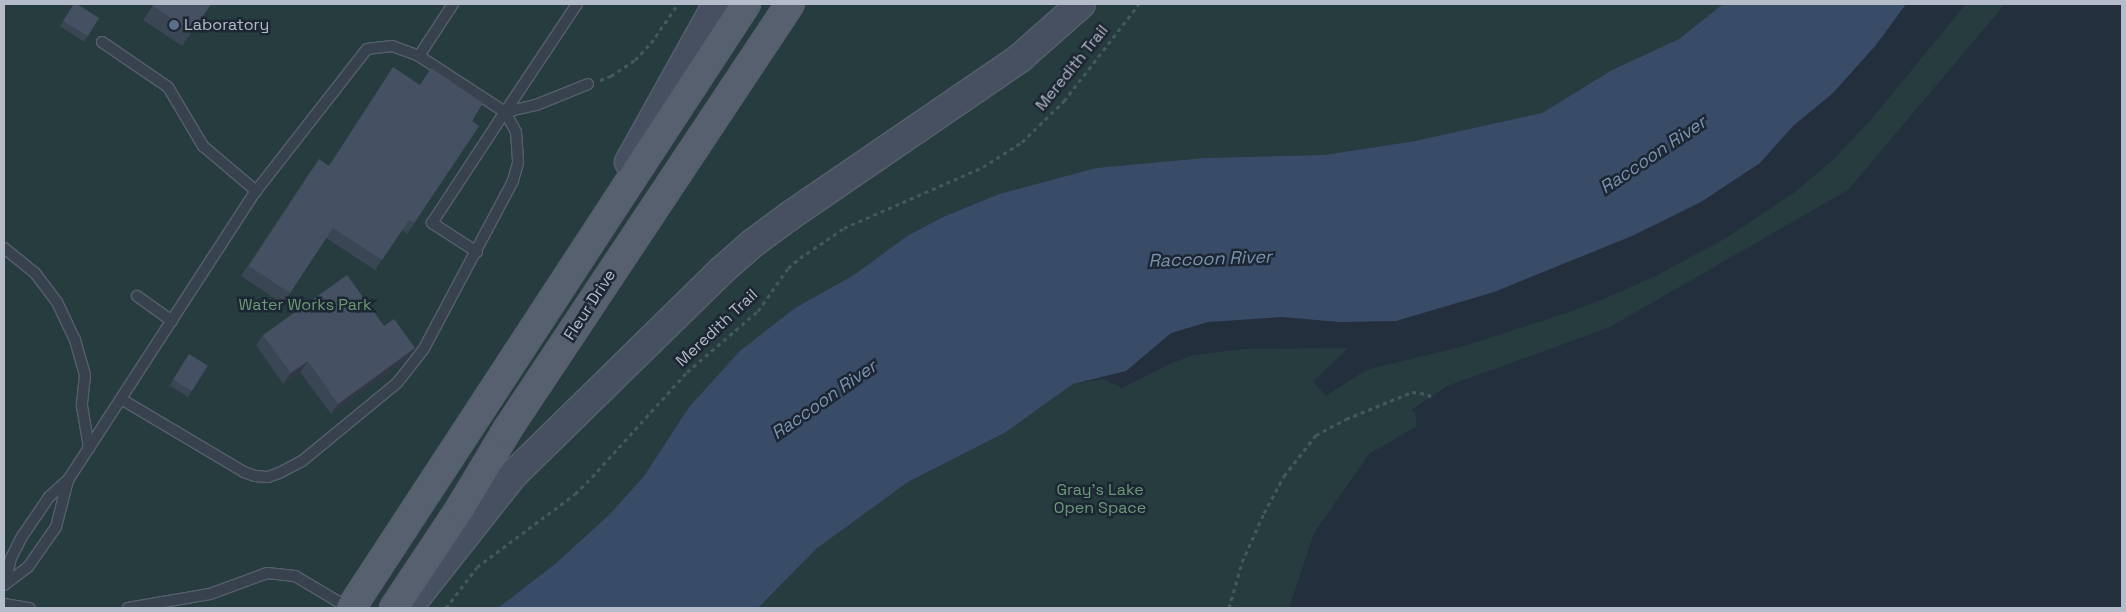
<!DOCTYPE html>
<html>
<head>
<meta charset="utf-8">
<style>
  body { margin:0 }
  #map { position:relative; width:2126px; height:612px; overflow:hidden; background:#242f3e; font-family:"Space Grotesk",sans-serif }
  div>[style] { position:absolute }
  [style*='--x'] { left:calc(var(--x)*1px); top:calc(var(--y)*1px); width:calc(var(--w)*1px); rotate:calc(var(--a)*1deg) }
  .green>* { inset:0; background:#263c3f }
  .water>* { inset:0; background:#394c67 }
  .path>* { height:3px; margin-top:-1.5px; transform-origin:0; background:repeating-linear-gradient(90deg,#44595c 0 4px,transparent 0 8px) }
  .roads { filter:drop-shadow(1px 0 #565f6c) drop-shadow(-1px 0 #565f6c) drop-shadow(0 1px #565f6c) drop-shadow(0 -1px #565f6c) }
  .service>* { height:10px; margin:-5px; padding:0 5px; transform-origin:5px; border-radius:5px; background:#38414e }
  .secondary>* { height:28px; margin:-14px; padding:0 14px; transform-origin:14px; border-radius:14px; background:#465061 }
  .primary>* { height:28px; margin:-14px; padding:0 14px; transform-origin:14px; border-radius:14px; background:#56606e }
  .wall>* { inset:0; background:#3b4654; transform-origin:0 0 }
  .shaded-wall>* { inset:0; background:#303945 }
  .building>* { inset:0; background:#455162; transform-origin:0 0 }
  .dots>* { width:14px; height:14px; translate:-50% -50%; box-sizing:border-box; border:2px solid #1d2633; border-radius:50% }
  span { translate:-50% -50%; white-space:nowrap; text-align:center; line-height:1.15; -webkit-text-stroke:5px #1d2633; paint-order:stroke }
  .poi-label { font-size:16px; color:#b4bcc9 }
  .left { translate:0 -50%; text-align:left }
  .street-label { font-size:16px; color:#b4bcc9 }
  .park-label { font-size:16px; color:#6b9a76 }
  .water-label { font-size:18px; color:#7c92b1; font-style:italic }
  .frame { position:absolute; inset:0; border:5px solid #b4bcc9; pointer-events:none }
</style>
</head>
<body>
<div id="map">
  <div class="green">
    <div style="clip-path:polygon(4px 4px,1723px 4px,1679px 39px,1612px 70px,1542px 113px,1415px 141px,1324px 155px,1204px 158px,1096px 168px,999px 194px,943px 217px,907px 236px,854px 275px,795px 308px,689px 407px,644px 476px,610px 514px,555px 564px,498px 608px,4px 608px)"></div>
    <div style="clip-path:polygon(1966px 4px,2005px 4px,1848px 190px,1608px 328px,1447px 386px,1411px 410px,1415px 413px,1417px 426px,1369px 454px,1314px 533px,1289px 608px,758px 608px,816px 549px,908px 482px,1006px 432px,1073px 384px,1103px 379px,1122px 388px,1169px 364px,1194px 355px,1242px 349px,1348px 348px,1313px 382px,1326px 396px,1366px 370px,1468px 345px,1584px 307px,1654px 277px,1726px 238px,1795px 192px,1833px 160px,1874px 116px)"></div>
  </div>
  <div class="water">
    <div style="clip-path:polygon(1723px 4px,1906px 4px,1876px 45px,1833px 93px,1793px 126px,1760px 163px,1701px 202px,1632px 236px,1494px 292px,1396px 321px,1339px 322px,1282px 317px,1208px 322px,1171px 333px,1126px 371px,1073px 384px,1006px 432px,908px 482px,816px 549px,758px 608px,498px 608px,555px 564px,610px 514px,644px 476px,689px 407px,740px 351px,795px 308px,854px 275px,907px 236px,943px 217px,999px 194px,1096px 168px,1204px 158px,1324px 155px,1415px 141px,1542px 113px,1612px 70px,1679px 39px)"></div>
  </div>
  <div class="path">
    <div style="--x:600;--y:80;--w:12;--a:-20"></div>
    <div style="--x:611;--y:76;--w:29;--a:-34"></div>
    <div style="--x:635;--y:60;--w:23;--a:-47"></div>
    <div style="--x:651;--y:43;--w:47;--a:-55.3"></div>
    <div style="--x:446;--y:608;--w:51;--a:-52.9"></div>
    <div style="--x:477;--y:567;--w:122;--a:-36.7"></div>
    <div style="--x:575;--y:494;--w:24;--a:-45"></div>
    <div style="--x:592;--y:477;--w:142;--a:-47.9"></div>
    <div style="--x:687;--y:372;--w:94;--a:-40.7"></div>
    <div style="--x:758;--y:311;--w:52;--a:-55.1"></div>
    <div style="--x:788;--y:268;--w:16;--a:-40"></div>
    <div style="--x:800;--y:258;--w:53;--a:-34.3"></div>
    <div style="--x:844;--y:228;--w:152;--a:-23.7"></div>
    <div style="--x:983;--y:167;--w:46;--a:-32.7"></div>
    <div style="--x:1022;--y:142;--w:59;--a:-44.3"></div>
    <div style="--x:1064;--y:101;--w:123;--a:-52.3"></div>
    <div style="--x:1229;--y:608;--w:48;--a:-74.2"></div>
    <div style="--x:1242;--y:562;--w:54;--a:-65.8"></div>
    <div style="--x:1264;--y:513;--w:42;--a:-61.6"></div>
    <div style="--x:1284;--y:476;--w:52;--a:-52"></div>
    <div style="--x:1316;--y:435;--w:34;--a:-28"></div>
    <div style="--x:1346;--y:419;--w:71;--a:-22.2"></div>
    <div style="--x:1412;--y:392;--w:16;--a:7"></div>
    <div style="--x:1428;--y:394;--w:4;--a:45"></div>
  </div>
  <div class="roads">
    <div class="service">
      <div style="--x:577;--y:4;--w:130;--a:123.7"></div>
      <div style="--x:505;--y:112;--w:32;--a:-13"></div>
      <div style="--x:536;--y:105;--w:56;--a:-22"></div>
      <div style="--x:102;--y:42;--w:80;--a:34.3"></div>
      <div style="--x:168;--y:87;--w:69;--a:59.3"></div>
      <div style="--x:203;--y:146;--w:70;--a:40.3"></div>
      <div style="--x:419;--y:56;--w:62;--a:-56.8"></div>
      <div style="--x:4;--y:248;--w:40;--a:39"></div>
      <div style="--x:35;--y:273;--w:36;--a:53"></div>
      <div style="--x:57;--y:302;--w:42;--a:64.7"></div>
      <div style="--x:75;--y:340;--w:36;--a:74"></div>
      <div style="--x:85;--y:375;--w:31;--a:96"></div>
      <div style="--x:82;--y:406;--w:43;--a:80.5"></div>
      <div style="--x:477;--y:252;--w:54;--a:-147.2"></div>
      <div style="--x:432;--y:223;--w:133;--a:-56.7"></div>
      <div style="--x:137;--y:296;--w:43;--a:35.5"></div>
      <div style="--x:5;--y:584;--w:27;--a:-77"></div>
      <div style="--x:11;--y:558;--w:22;--a:-63"></div>
      <div style="--x:21;--y:538;--w:50;--a:-55.7"></div>
      <div style="--x:49;--y:497;--w:25;--a:-42"></div>
      <div style="--x:68;--y:480;--w:345;--a:-57"></div>
      <div style="--x:256;--y:191;--w:180;--a:-52"></div>
      <div style="--x:367;--y:49;--w:25;--a:-7"></div>
      <div style="--x:392;--y:46;--w:29;--a:20"></div>
      <div style="--x:419;--y:56;--w:103;--a:33.1"></div>
      <div style="--x:505;--y:112;--w:23;--a:61"></div>
      <div style="--x:516;--y:132;--w:31;--a:86"></div>
      <div style="--x:518;--y:163;--w:19;--a:106"></div>
      <div style="--x:513;--y:181;--w:191;--a:118"></div>
      <div style="--x:423;--y:350;--w:42;--a:128.2"></div>
      <div style="--x:397;--y:383;--w:123;--a:140.6"></div>
      <div style="--x:302;--y:461;--w:26;--a:152"></div>
      <div style="--x:279;--y:473;--w:12;--a:160"></div>
      <div style="--x:268;--y:477;--w:13;--a:-176"></div>
      <div style="--x:255;--y:476;--w:12;--a:-160"></div>
      <div style="--x:244;--y:472;--w:143;--a:-149.3"></div>
      <div style="--x:4;--y:585;--w:30;--a:-37"></div>
      <div style="--x:28;--y:567;--w:49;--a:-55"></div>
      <div style="--x:56;--y:527;--w:49;--a:-75.7"></div>
      <div style="--x:4;--y:604;--w:26;--a:9"></div>
      <div style="--x:128;--y:608;--w:83;--a:-9.7"></div>
      <div style="--x:210;--y:594;--w:61;--a:-20.2"></div>
      <div style="--x:267;--y:573;--w:28;--a:6"></div>
      <div style="--x:295;--y:576;--w:63;--a:30.7"></div>
    </div>
    <div class="secondary">
      <div style="--x:629;--y:162;--w:181;--a:-60.9"></div>
      <div style="--x:408;--y:608;--w:169;--a:-51.7"></div>
      <div style="--x:513;--y:475;--w:291;--a:-44.4"></div>
      <div style="--x:721;--y:271;--w:43;--a:-41.2"></div>
      <div style="--x:753;--y:243;--w:47;--a:-36.4"></div>
      <div style="--x:791;--y:215;--w:278;--a:-34.4"></div>
      <div style="--x:1020;--y:58;--w:81;--a:-41.5"></div>
    </div>
    <div class="primary">
      <div style="--x:351;--y:608;--w:722;--a:-56.82"></div>
      <div style="--x:394;--y:608;--w:121;--a:-56.4"></div>
      <div style="--x:461;--y:507;--w:90;--a:-59.1"></div>
      <div style="--x:507;--y:430;--w:511;--a:-56.4"></div>
    </div>
  </div>
  <div class="wall">
    <div style="clip-path:polygon(74px 4px,88px 36px,84px 42px,60px 26px)"></div>
    <div style="clip-path:polygon(154px 4px,211px 4px,182px 46px,143px 20px)"></div>
    <div style="clip-path:polygon(472px 121px,479px 126px,407px 234px,402px 230px,375px 270px,326px 238px,283px 304px,241px 276px,312px 169px,328px 165px)"></div>
    <div style="clip-path:polygon(263px 335px,407px 359px,331px 414px,300px 372px,283px 384px,256px 345px)"></div>
    <div style="left:189px;top:354px;width:22px;height:37px;rotate:32deg"></div>
  </div>
  <div class="shaded-wall">
    <div style="clip-path:polygon(415px 348px,407px 359px,331px 414px,338px 404px)"></div>
    <div style="clip-path:polygon(308px 361px,300px 372px,283px 384px,291px 373px)"></div>
  </div>
  <div class="building">
    <div style="clip-path:polygon(74px 4px,77px 4px,99px 18px,88px 36px,63px 21px)"></div>
    <div style="clip-path:polygon(154px 4px,211px 4px,192px 32px,153px 6px)"></div>
    <div style="clip-path:polygon(393px 67px,420px 85px,431px 68px,483px 103px,472px 121px,479px 126px,414px 223px,409px 220px,382px 260px,333px 228px,290px 293px,249px 266px,319px 159px,329px 166px)"></div>
    <div style="clip-path:polygon(347px 275px,384px 326px,394px 319px,415px 348px,338px 404px,308px 361px,291px 373px,263px 335px)"></div>
    <div style="left:189px;top:354px;width:22px;height:30px;rotate:32deg"></div>
  </div>
  <div class="dots">
    <div style="left:174px;top:25px;background:#5c6f8a"></div>
  </div>
  <div class="poi-label">
    <span class="left" style="left:184px;top:25px">Laboratory</span>
  </div>
  <div class="street-label">
    <span style="left:1072px;top:68px;rotate:-51deg">Meredith Trail</span>
    <span style="left:590px;top:305px;rotate:-57deg">Fleur Drive</span>
    <span style="left:717px;top:328px;rotate:-43deg">Meredith Trail</span>
  </div>
  <div class="park-label">
    <span style="left:305px;top:305px">Water Works Park</span>
    <span style="left:1100px;top:499px">Gray's Lake<br>Open Space</span>
  </div>
  <div class="water-label">
    <span style="left:1653px;top:155px;rotate:-34deg">Raccoon River</span>
    <span style="left:1210px;top:259px;rotate:-2deg">Raccoon River</span>
    <span style="left:824px;top:400px;rotate:-35deg">Raccoon River</span>
  </div>
  <div class="frame"></div>
</div>
</body>
</html>
